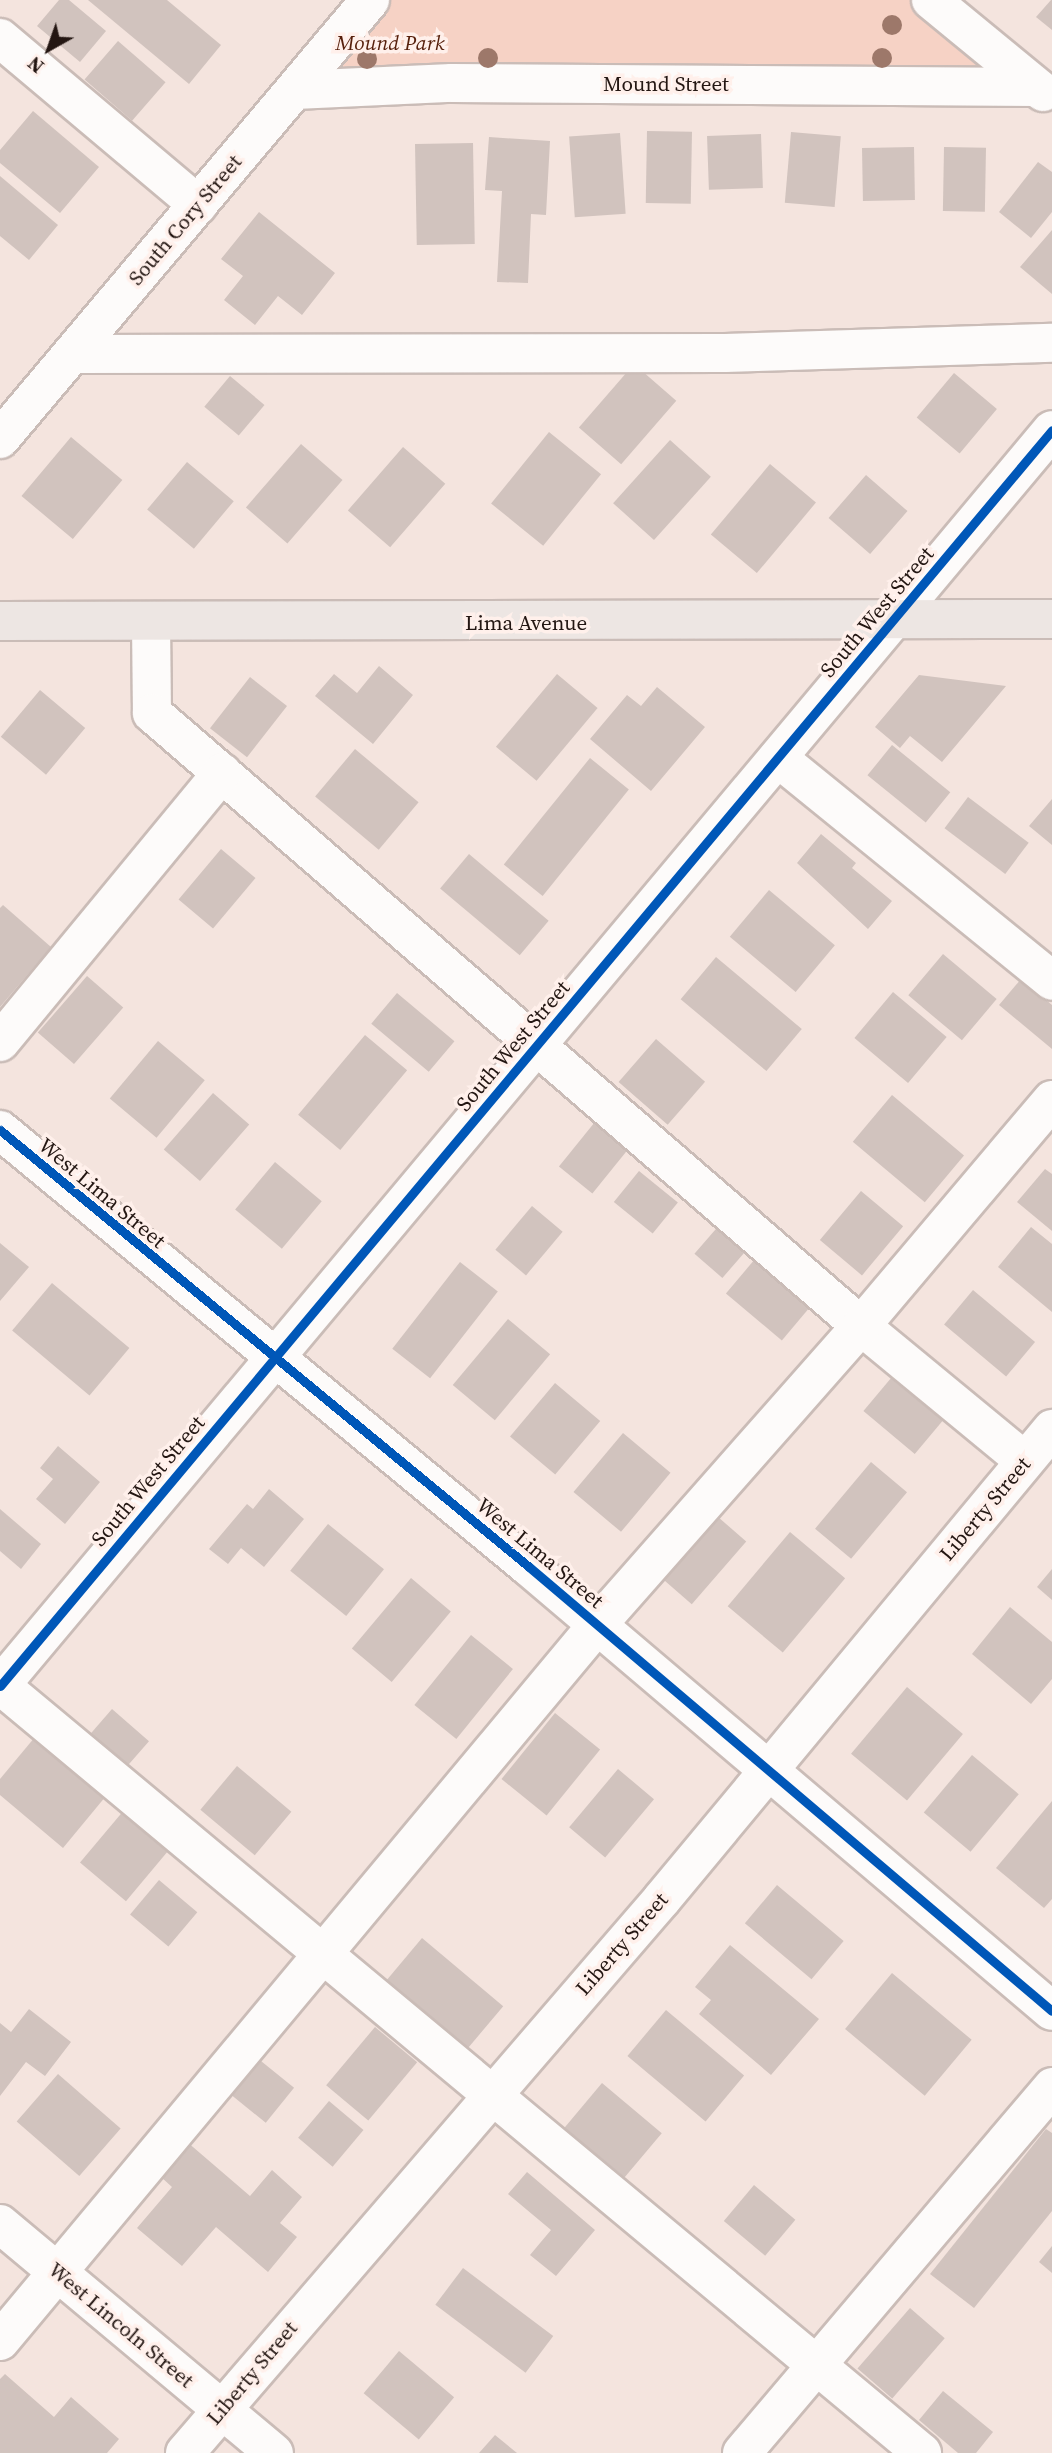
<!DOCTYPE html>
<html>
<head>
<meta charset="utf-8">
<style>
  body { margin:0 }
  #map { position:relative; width:1052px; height:2453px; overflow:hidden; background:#f4e4de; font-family:"Source Serif 4",serif }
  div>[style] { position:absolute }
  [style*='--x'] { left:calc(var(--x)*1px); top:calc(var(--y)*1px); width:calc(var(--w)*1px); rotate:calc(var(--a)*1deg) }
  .green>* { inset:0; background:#f6d2c5 }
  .building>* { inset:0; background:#d1c3be; transform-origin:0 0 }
  .roads { filter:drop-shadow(2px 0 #cabcb7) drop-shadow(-2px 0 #cabcb7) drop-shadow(0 2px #cabcb7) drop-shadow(0 -2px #cabcb7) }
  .minor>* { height:38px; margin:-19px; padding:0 19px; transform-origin:19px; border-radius:19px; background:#fdfbfa }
  .major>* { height:38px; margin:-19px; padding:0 19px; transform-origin:19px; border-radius:19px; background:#ede6e3 }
  .cycleway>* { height:9px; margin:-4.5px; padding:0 4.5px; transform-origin:4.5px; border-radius:4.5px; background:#0057b8 }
  .trees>* { width:20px; height:20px; margin:-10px; border-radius:50%; background:#9d786a }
  span { translate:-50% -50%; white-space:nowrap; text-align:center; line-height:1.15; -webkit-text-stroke:7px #fff0eb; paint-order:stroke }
  .park-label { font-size:21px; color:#561f0b; font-style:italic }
  .street-label { font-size:21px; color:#231612 }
  .north { position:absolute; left:14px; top:14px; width:70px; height:70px; -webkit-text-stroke:5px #fff0eb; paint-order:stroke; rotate:220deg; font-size:19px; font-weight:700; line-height:28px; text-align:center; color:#231612 }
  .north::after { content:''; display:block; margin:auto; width:24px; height:32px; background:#231612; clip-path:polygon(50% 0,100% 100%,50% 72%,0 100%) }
</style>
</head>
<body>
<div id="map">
  <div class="green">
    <div style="clip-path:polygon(370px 0,931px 0,1036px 87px,295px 90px)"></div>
  </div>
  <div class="building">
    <div style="clip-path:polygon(59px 0,69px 0,106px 31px,80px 62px,37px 26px)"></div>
    <div style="clip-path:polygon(88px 0,167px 0,221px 45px,189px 84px)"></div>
    <div style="clip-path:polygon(1051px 0,1052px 0,1052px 30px,1036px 17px)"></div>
    <div style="left:118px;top:41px;width:63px;height:51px;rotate:41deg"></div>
    <div style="clip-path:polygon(33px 111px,99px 167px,60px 213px,0 163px,0 150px)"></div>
    <div style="left:647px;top:131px;width:45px;height:72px;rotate:1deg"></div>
    <div style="left:791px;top:132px;width:50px;height:71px;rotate:5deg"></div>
    <div style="left:620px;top:133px;width:81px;height:51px;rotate:86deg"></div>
    <div style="left:761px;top:134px;width:54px;height:54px;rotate:88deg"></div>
    <div style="clip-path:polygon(489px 137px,550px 141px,546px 215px,531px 214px,528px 283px,497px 282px,502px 191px,485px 190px)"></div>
    <div style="left:473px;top:143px;width:101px;height:58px;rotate:89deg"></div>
    <div style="left:914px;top:147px;width:53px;height:52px;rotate:89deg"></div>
    <div style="left:944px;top:147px;width:42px;height:64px;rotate:1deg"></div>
    <div style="clip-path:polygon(1038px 162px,1052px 172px,1052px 212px,1031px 238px,999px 212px)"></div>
    <div style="clip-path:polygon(0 176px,58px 225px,29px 260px,0 236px)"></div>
    <div style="clip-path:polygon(259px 212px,335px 273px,302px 315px,278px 296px,255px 325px,224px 300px,243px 276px,221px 259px)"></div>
    <div style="clip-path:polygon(1052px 230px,1052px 294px,1020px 267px)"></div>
    <div style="left:634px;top:364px;width:56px;height:84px;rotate:41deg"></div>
    <div style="left:954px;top:373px;width:56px;height:58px;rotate:40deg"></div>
    <div style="left:230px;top:376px;width:45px;height:40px;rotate:40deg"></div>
    <div style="left:549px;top:432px;width:67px;height:92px;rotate:39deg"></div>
    <div style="left:71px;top:437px;width:67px;height:77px;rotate:40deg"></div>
    <div style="left:670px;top:440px;width:55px;height:85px;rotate:42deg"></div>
    <div style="left:301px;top:444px;width:55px;height:84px;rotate:41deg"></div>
    <div style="left:403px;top:447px;width:56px;height:84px;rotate:41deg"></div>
    <div style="left:187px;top:462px;width:61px;height:62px;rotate:40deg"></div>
    <div style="left:770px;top:464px;width:60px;height:92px;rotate:40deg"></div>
    <div style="left:866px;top:475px;width:55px;height:57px;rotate:41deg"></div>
    <div style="clip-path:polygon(379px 666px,413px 695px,373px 744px,315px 696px,334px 674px,357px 693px)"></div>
    <div style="left:557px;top:674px;width:53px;height:95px;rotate:40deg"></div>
    <div style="clip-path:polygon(919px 675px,1006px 686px,942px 762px,910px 736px,900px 748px,875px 727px)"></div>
    <div style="left:250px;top:677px;width:47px;height:65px;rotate:38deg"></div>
    <div style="clip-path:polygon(657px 687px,705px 727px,651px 791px,590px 739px,627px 695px,641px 706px)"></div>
    <div style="left:40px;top:690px;width:59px;height:61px;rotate:40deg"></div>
    <div style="left:892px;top:745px;width:75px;height:39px;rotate:39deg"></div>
    <div style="left:355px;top:749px;width:83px;height:62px;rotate:40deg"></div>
    <div style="left:590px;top:758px;width:50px;height:137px;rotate:39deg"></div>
    <div style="left:968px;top:797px;width:76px;height:39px;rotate:37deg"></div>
    <div style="clip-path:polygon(1052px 799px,1052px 845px,1029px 826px)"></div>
    <div style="clip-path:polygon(821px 834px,856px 863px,852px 868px,892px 901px,868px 929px,797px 863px)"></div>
    <div style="left:221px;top:849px;width:45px;height:66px;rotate:40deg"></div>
    <div style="left:469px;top:854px;width:104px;height:45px;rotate:40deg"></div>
    <div style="left:769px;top:890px;width:86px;height:61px;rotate:40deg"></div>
    <div style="clip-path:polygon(3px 905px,51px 947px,0 1007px,0 908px)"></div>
    <div style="left:943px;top:954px;width:70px;height:54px;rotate:40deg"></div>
    <div style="left:716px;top:957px;width:112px;height:55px;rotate:40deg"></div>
    <div style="left:87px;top:976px;width:48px;height:75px;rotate:41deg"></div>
    <div style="clip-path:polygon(1021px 979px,1052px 1005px,1052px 1049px,999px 1005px)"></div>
    <div style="left:893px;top:992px;width:70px;height:60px;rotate:40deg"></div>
    <div style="left:397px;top:993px;width:75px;height:40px;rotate:40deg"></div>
    <div style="left:365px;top:1035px;width:55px;height:104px;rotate:40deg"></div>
    <div style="left:656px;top:1039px;width:65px;height:57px;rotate:41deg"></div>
    <div style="left:158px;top:1041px;width:61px;height:75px;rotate:40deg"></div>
    <div style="left:213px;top:1093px;width:48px;height:75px;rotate:41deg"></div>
    <div style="left:892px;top:1095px;width:94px;height:61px;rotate:40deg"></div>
    <div style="left:603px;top:1112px;width:43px;height:70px;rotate:39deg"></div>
    <div style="left:275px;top:1162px;width:61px;height:62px;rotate:40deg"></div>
    <div style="clip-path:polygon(1045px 1169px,1052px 1174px,1052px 1231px,1017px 1202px)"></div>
    <div style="left:639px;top:1171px;width:50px;height:40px;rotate:39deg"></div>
    <div style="left:861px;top:1191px;width:55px;height:64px;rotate:40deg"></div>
    <div style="left:532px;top:1206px;width:40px;height:57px;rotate:40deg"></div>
    <div style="left:722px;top:1222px;width:37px;height:42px;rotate:41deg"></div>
    <div style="clip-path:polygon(1031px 1227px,1052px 1244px,1052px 1312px,998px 1267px)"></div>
    <div style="clip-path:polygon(0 1243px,29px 1267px,0 1301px)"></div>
    <div style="left:760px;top:1253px;width:73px;height:53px;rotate:40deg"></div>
    <div style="left:460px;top:1262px;width:48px;height:110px;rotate:38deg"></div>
    <div style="left:52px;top:1283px;width:101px;height:62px;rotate:40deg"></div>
    <div style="left:973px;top:1290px;width:81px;height:45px;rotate:40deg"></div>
    <div style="left:508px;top:1319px;width:55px;height:86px;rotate:40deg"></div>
    <div style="left:902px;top:1365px;width:67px;height:60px;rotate:40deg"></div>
    <div style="left:555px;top:1383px;width:59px;height:70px;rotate:40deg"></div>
    <div style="left:623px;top:1433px;width:62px;height:77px;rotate:40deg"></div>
    <div style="clip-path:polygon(58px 1446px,100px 1482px,65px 1524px,36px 1499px,53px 1479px,40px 1468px)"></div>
    <div style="left:871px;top:1462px;width:47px;height:87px;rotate:40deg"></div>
    <div style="clip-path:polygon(269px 1489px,304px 1519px,264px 1567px,241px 1548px,228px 1564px,209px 1549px,247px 1504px,253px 1509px)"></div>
    <div style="clip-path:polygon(0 1509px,41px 1544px,21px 1569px,0 1551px)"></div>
    <div style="left:710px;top:1510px;width:48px;height:83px;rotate:41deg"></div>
    <div style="left:328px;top:1524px;width:72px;height:60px;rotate:39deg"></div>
    <div style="left:790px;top:1532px;width:72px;height:97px;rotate:40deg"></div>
    <div style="clip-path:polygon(1052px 1569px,1052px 1600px,1037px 1587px)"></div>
    <div style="left:411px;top:1578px;width:52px;height:92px;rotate:40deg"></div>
    <div style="clip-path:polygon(1010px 1607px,1052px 1642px,1052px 1679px,1031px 1704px,972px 1654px)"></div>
    <div style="left:471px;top:1635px;width:54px;height:90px;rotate:39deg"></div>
    <div style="left:907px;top:1687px;width:73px;height:87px;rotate:40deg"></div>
    <div style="left:112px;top:1709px;width:49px;height:36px;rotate:41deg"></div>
    <div style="left:555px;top:1713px;width:58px;height:85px;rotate:39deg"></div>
    <div style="clip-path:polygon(35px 1737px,106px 1796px,63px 1848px,0 1795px,0 1779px)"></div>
    <div style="left:972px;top:1755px;width:61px;height:75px;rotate:40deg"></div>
    <div style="left:237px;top:1766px;width:71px;height:57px;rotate:40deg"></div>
    <div style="left:618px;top:1769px;width:47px;height:76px;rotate:40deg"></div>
    <div style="clip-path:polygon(1052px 1801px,1052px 1899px,1044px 1908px,996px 1868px)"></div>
    <div style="left:125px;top:1809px;width:60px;height:70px;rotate:40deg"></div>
    <div style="left:159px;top:1880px;width:50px;height:45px;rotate:40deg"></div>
    <div style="left:777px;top:1885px;width:87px;height:50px;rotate:40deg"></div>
    <div style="left:422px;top:1938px;width:106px;height:58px;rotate:40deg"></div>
    <div style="clip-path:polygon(730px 1945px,819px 2019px,771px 2075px,699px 2014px,711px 2000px,695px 1987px)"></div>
    <div style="left:892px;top:1973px;width:104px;height:73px;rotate:40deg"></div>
    <div style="clip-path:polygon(29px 2009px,71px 2042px,45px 2076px,26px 2062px,0 2096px,0 2023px,11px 2032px)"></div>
    <div style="left:666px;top:2010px;width:102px;height:60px;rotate:40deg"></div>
    <div style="left:375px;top:2027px;width:55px;height:76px;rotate:40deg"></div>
    <div style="left:256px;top:2057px;width:49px;height:45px;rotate:39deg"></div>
    <div style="left:58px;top:2074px;width:83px;height:63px;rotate:41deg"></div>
    <div style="left:602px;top:2083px;width:78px;height:60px;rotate:40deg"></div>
    <div style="left:329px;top:2101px;width:45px;height:48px;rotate:40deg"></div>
    <div style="clip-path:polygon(1046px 2129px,1052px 2133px,1052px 2211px,974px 2308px,930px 2274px)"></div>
    <div style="clip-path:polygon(179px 2135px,250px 2196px,272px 2170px,302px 2197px,280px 2223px,297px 2237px,268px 2272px,216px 2227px,182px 2266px,137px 2228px,172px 2187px,151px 2168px)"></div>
    <div style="clip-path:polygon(527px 2172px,595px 2230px,556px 2276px,530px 2255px,551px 2230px,508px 2194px)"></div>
    <div style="left:754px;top:2185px;width:54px;height:47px;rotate:40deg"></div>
    <div style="clip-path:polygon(1052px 2246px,1052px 2273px,1039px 2262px)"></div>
    <div style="left:463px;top:2268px;width:113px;height:46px;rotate:37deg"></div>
    <div style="left:910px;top:2308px;width:46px;height:80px;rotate:41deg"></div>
    <div style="left:399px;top:2351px;width:72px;height:55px;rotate:40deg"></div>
    <div style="clip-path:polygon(5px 2374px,54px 2417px,71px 2397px,119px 2439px,107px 2453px,0 2453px,0 2379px)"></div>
    <div style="clip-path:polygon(943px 2391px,993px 2432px,976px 2453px,958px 2453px,919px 2420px)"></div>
    <div style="clip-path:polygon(495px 2435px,517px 2453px,479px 2453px)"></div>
  </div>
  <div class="roads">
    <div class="minor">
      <div style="--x:931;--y:0;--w:145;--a:39.4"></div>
      <div style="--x:0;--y:38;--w:259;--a:40.1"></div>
      <div style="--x:295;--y:90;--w:157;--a:-2.6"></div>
      <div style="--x:452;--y:83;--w:584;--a:0.39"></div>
      <div style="--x:72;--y:354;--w:653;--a:-0.09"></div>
      <div style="--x:725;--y:353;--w:327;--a:-1.8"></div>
      <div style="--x:0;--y:439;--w:574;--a:-49.87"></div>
      <div style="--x:151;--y:621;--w:92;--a:89.4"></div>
      <div style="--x:152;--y:713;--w:937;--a:40.85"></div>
      <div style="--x:861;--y:1326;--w:212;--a:39.5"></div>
      <div style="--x:778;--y:758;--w:353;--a:39.1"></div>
      <div style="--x:0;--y:1042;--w:349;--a:-50.5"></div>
      <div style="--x:0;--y:1130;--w:685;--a:39.55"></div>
      <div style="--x:528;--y:1566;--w:687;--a:40.34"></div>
      <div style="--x:0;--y:1685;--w:1200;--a:39.79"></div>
      <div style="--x:0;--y:1686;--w:1638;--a:-50.05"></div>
      <div style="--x:0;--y:2224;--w:357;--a:39.9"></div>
      <div style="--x:0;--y:2341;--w:934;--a:-50.17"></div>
      <div style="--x:598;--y:1624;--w:397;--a:-48.6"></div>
      <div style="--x:861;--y:1326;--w:296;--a:-49.8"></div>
      <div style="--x:185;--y:2453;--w:731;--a:-49.27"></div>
      <div style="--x:662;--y:1899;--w:611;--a:-50.31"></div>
      <div style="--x:742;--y:2453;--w:480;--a:-49.7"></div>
    </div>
    <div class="major">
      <div style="--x:0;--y:621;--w:1052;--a:-0.11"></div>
    </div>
  </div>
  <div class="cycleway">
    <div style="--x:0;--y:1130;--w:685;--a:39.55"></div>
    <div style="--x:528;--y:1566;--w:687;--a:40.34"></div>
    <div style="--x:0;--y:1686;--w:1638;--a:-50.05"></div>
  </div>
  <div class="trees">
    <div style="left:892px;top:25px"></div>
    <div style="left:488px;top:58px"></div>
    <div style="left:882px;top:58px"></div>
    <div style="left:367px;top:59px"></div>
  </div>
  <div class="park-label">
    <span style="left:390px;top:43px">Mound Park</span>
  </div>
  <div class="street-label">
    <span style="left:666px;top:84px">Mound Street</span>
    <span style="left:185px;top:220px;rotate:-50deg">South Cory Street</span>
    <span style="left:877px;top:612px;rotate:-50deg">South West Street</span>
    <span style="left:526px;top:623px">Lima Avenue</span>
    <span style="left:513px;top:1046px;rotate:-50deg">South West Street</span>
    <span style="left:102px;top:1193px;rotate:40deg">West Lima Street</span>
    <span style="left:148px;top:1481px;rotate:-50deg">South West Street</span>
    <span style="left:985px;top:1509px;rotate:-50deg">Liberty Street</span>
    <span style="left:540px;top:1553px;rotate:40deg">West Lima Street</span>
    <span style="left:622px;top:1944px;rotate:-49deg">Liberty Street</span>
    <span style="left:121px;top:2325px;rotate:40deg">West Lincoln Street</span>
    <span style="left:252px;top:2373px;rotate:-50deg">Liberty Street</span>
  </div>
  <div class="north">N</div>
</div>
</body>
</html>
